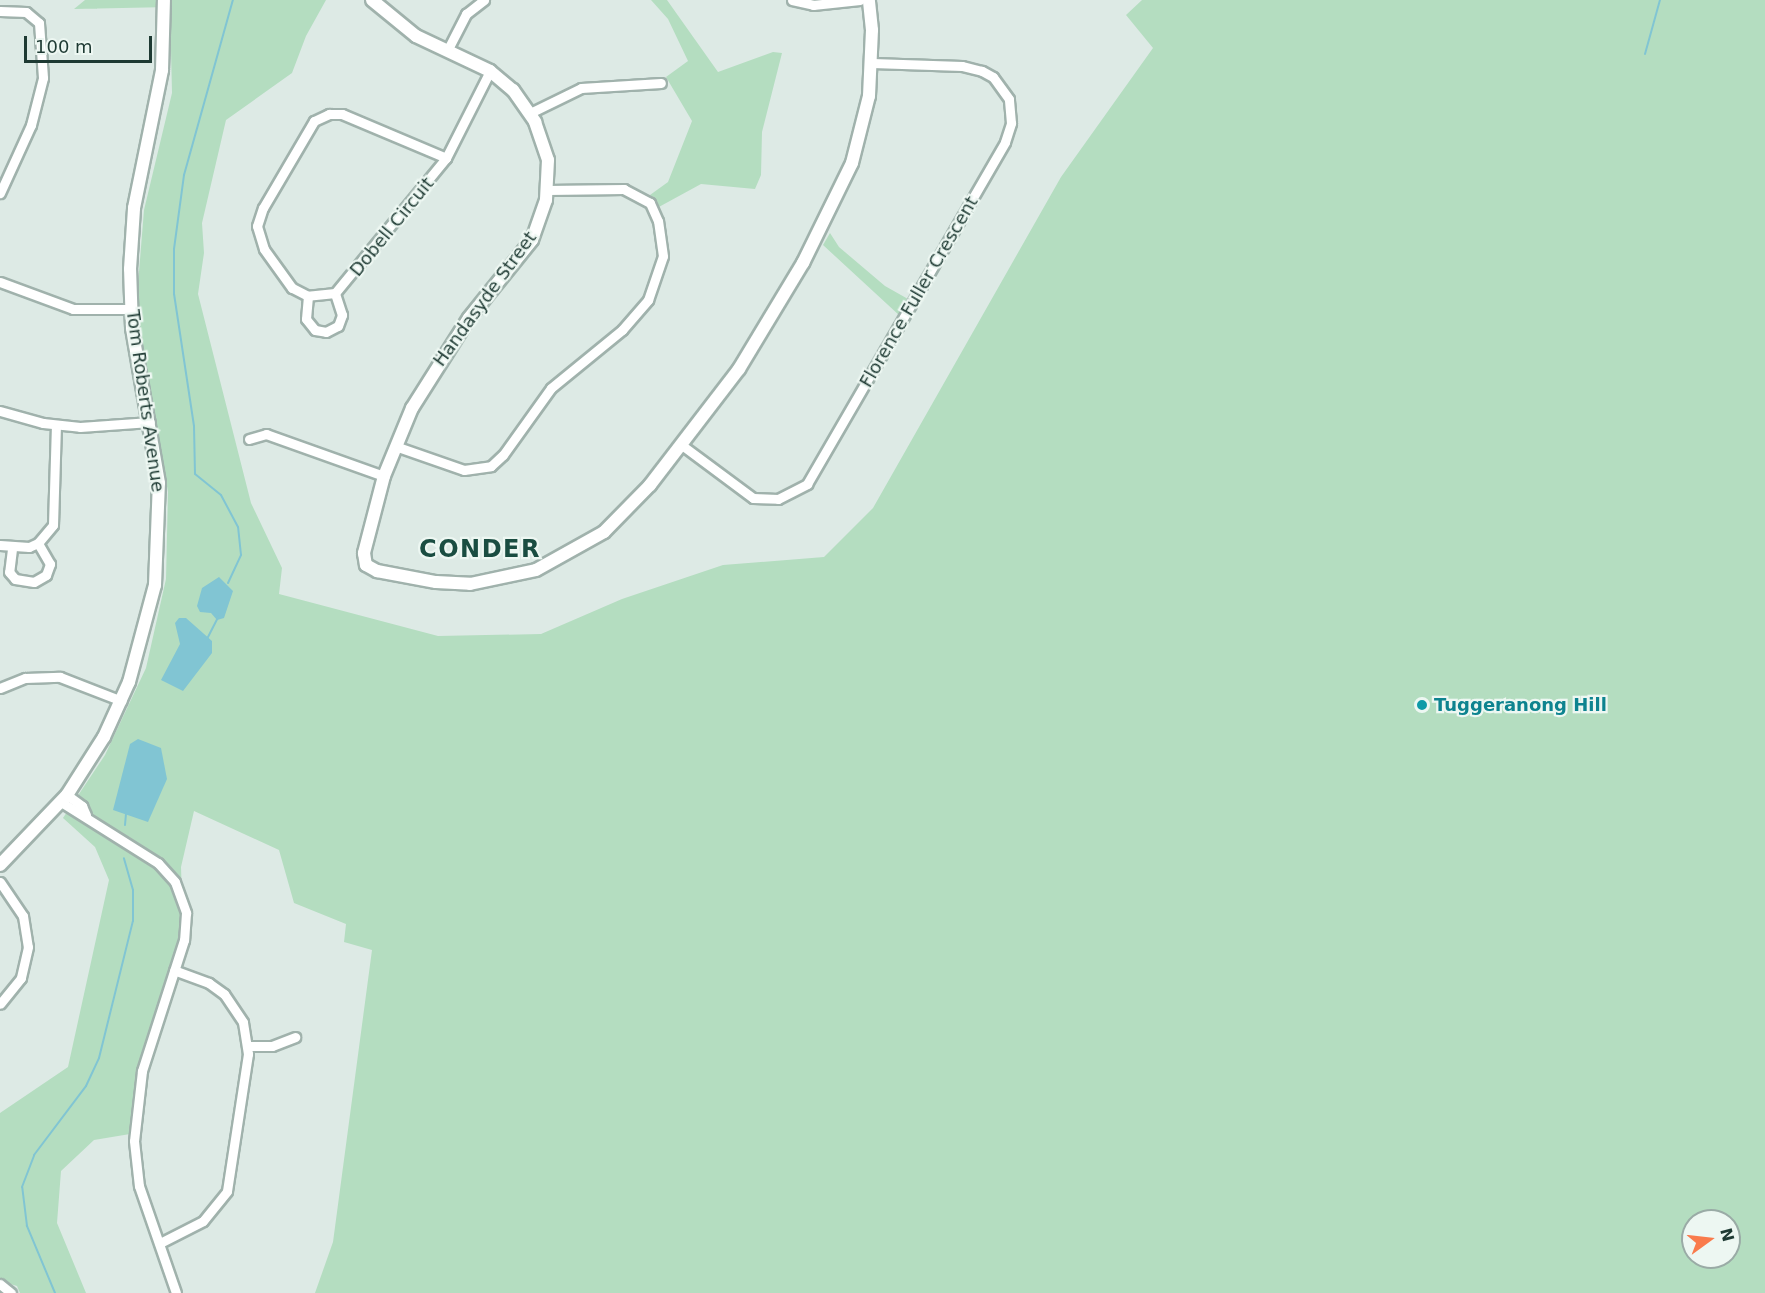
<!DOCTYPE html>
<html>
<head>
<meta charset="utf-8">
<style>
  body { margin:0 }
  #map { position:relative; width:1765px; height:1293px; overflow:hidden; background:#ddeae5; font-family:"DejaVu Sans",sans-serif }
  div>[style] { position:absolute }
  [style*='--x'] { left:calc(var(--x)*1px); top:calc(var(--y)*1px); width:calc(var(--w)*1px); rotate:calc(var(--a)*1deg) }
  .green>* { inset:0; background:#b4ddc0 }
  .water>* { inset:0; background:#81c5d3 }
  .stream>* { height:2px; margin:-1px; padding:0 1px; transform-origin:1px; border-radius:1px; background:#81c5d3 }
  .roads { filter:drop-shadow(2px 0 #a0b2ac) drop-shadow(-2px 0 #a0b2ac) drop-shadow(0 2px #a0b2ac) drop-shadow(0 -2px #a0b2ac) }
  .minor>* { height:9px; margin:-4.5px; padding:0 4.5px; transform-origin:4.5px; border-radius:4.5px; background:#fff }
  .tertiary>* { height:12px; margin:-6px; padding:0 6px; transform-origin:6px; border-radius:6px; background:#fff }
  .dots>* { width:16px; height:16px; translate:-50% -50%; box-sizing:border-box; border:3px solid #edf7f2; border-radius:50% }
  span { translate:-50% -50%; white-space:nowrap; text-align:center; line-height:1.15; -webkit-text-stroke:4.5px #edf7f2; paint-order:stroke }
  .street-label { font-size:18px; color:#1e3a33 }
  .culture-label { font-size:18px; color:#0d838f; font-weight:700 }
  .left { translate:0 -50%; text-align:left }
  .district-label { font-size:24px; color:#1a4d41; font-weight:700; letter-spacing:1.5px }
  .north { position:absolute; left:1681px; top:1209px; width:60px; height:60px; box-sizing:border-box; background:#edf7f2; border:2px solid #9aaba6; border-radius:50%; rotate:75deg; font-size:16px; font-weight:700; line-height:24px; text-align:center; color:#1e3a33 }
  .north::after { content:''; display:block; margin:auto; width:21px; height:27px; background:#f97b4c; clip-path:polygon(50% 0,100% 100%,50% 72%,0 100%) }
  .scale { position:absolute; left:24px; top:36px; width:128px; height:27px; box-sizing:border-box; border:3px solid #1e3a33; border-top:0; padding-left:8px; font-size:18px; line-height:21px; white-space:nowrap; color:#1e3a33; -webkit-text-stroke:4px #edf7f2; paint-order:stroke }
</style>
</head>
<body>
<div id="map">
  <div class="green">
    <div style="clip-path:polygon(evenodd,85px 0,326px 0,306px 36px,292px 73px,226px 120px,202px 223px,204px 253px,198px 294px,251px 503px,282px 568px,279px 594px,438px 636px,541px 634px,622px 599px,723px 565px,824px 557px,873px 508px,1061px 177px,1153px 48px,1126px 15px,1142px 0,1765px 0,1765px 1293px,315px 1293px,333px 1242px,372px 950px,344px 942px,346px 924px,294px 903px,279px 850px,194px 811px,181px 867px,183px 926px,138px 1066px,130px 1134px,94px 1140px,61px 1171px,57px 1223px,86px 1293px,20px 1293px,17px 1286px,0 1281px,0 1113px,68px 1067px,109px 880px,95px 847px,63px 818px,105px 755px,146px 668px,166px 579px,168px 492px,136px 309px,144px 210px,172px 93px,170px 7px,74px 9px,85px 0,1693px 1221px,1729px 1221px,1729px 1257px,1693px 1257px,1693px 1221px)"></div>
    <div style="clip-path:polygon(651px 0,667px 0,718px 72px,773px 52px,782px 53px,762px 132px,761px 175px,755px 189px,701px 184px,657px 208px,650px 195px,668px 182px,692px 121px,666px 77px,688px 61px,668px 19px)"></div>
    <div style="clip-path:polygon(830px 233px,839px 247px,885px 286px,908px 299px,900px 316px,823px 245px)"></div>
  </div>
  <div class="water">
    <div style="clip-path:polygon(219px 577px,233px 591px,224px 618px,217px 620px,211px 613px,200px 612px,197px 606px,202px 588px)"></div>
    <div style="clip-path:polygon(179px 618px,186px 618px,212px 641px,212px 653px,183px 691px,161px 680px,180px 644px,175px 623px)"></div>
    <div style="clip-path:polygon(138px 739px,161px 748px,167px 779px,148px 822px,113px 810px,130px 744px)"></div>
  </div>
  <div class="stream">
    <div style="--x:1645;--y:54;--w:56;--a:-74.5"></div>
    <div style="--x:228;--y:583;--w:31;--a:-65"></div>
    <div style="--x:241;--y:555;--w:28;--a:-96"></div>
    <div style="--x:238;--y:527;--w:36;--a:-118"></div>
    <div style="--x:221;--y:495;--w:33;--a:-141"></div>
    <div style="--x:195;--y:474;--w:48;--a:-91.2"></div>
    <div style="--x:194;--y:426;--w:134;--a:-98.6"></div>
    <div style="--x:174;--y:294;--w:45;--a:-90"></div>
    <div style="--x:174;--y:249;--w:75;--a:-82.3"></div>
    <div style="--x:184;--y:175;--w:182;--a:-74.4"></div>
    <div style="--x:207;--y:639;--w:25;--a:-63"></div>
    <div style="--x:125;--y:825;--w:12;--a:-85"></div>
    <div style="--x:55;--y:1293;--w:73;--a:-112.7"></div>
    <div style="--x:27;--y:1226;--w:39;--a:-97"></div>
    <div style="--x:22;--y:1187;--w:34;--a:-69"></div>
    <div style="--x:34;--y:1155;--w:86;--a:-53"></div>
    <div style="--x:86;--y:1086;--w:31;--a:-65"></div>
    <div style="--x:99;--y:1058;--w:141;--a:-76.1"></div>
    <div style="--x:133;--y:921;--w:31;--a:-90"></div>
    <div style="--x:133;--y:890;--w:33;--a:-106"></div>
  </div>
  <div class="roads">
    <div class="minor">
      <div style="--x:792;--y:0;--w:22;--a:13"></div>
      <div style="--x:813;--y:5;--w:47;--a:-6.1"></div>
      <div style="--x:0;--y:11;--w:26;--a:2"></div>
      <div style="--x:26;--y:12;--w:17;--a:40"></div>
      <div style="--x:39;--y:23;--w:55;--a:85.8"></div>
      <div style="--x:43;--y:78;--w:49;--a:104.3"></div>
      <div style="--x:31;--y:125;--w:75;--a:114.5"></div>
      <div style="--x:447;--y:51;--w:42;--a:-62.8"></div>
      <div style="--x:466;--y:14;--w:23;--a:-38"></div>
      <div style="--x:530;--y:113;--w:57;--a:-26.1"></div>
      <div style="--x:581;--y:88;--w:80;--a:-3.6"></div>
      <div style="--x:446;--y:158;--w:175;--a:129.4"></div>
      <div style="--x:335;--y:293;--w:27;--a:174"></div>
      <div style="--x:308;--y:296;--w:18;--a:-153"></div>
      <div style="--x:292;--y:288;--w:48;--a:-125.7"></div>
      <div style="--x:264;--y:249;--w:24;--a:-107"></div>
      <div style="--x:257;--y:226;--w:19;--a:-72"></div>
      <div style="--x:263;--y:208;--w:101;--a:-59.6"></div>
      <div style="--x:314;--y:121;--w:17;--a:-25"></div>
      <div style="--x:329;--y:114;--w:13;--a:0"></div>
      <div style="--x:342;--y:114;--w:113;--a:22.9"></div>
      <div style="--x:446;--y:158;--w:97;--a:-63.2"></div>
      <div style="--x:0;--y:282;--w:78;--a:20.3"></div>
      <div style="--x:73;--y:309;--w:58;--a:0"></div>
      <div style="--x:308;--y:296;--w:23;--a:95"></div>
      <div style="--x:306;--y:319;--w:14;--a:51"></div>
      <div style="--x:315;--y:330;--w:11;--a:10"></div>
      <div style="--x:326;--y:332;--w:13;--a:-27"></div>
      <div style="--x:338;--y:326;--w:12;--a:-70"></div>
      <div style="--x:342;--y:315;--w:23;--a:-108"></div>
      <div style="--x:0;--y:411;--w:45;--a:15.6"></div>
      <div style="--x:43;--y:423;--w:37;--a:6"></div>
      <div style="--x:80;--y:427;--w:70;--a:-4.1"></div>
      <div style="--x:249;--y:439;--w:18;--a:-16"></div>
      <div style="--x:266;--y:434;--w:125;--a:19.6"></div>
      <div style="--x:395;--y:446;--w:73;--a:19.2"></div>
      <div style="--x:464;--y:470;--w:27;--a:-8"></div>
      <div style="--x:491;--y:466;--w:16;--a:-43"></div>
      <div style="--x:503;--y:455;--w:82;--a:-54.4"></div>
      <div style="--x:551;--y:388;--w:92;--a:-39.2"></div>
      <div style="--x:622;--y:330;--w:40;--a:-49"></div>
      <div style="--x:648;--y:300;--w:46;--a:-71.2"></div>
      <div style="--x:663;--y:256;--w:35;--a:-98"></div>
      <div style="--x:658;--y:221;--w:20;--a:-114"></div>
      <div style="--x:650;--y:203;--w:30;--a:-152"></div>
      <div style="--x:624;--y:189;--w:77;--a:179.3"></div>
      <div style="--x:683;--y:446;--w:87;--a:36.6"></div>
      <div style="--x:753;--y:498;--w:25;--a:2"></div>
      <div style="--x:778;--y:499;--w:33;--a:-27"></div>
      <div style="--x:807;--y:484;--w:395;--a:-59.9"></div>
      <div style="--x:1005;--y:142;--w:20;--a:-72"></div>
      <div style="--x:1011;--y:123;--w:24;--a:-95"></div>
      <div style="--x:1009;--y:99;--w:27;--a:-126"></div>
      <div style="--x:993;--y:77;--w:13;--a:-151"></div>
      <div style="--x:982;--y:71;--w:21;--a:-166"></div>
      <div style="--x:962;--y:66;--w:90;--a:-178.1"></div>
      <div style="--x:0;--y:545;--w:29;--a:4"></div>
      <div style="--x:29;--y:547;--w:10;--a:-24"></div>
      <div style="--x:38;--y:543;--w:23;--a:-50"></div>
      <div style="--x:53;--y:525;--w:100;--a:-88.3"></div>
      <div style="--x:12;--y:549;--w:23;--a:97"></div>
      <div style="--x:9;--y:572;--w:9;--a:49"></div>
      <div style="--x:15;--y:579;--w:19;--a:9"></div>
      <div style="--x:34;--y:582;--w:14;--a:-30"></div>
      <div style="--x:46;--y:575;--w:12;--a:-70"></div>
      <div style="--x:50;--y:564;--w:24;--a:-120"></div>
      <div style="--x:0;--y:688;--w:27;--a:-22"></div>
      <div style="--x:25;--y:678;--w:35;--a:-2"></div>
      <div style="--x:60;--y:677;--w:66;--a:21.2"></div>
      <div style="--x:67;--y:795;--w:19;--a:36"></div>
      <div style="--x:82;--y:806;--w:10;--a:66"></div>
      <div style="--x:61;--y:802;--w:115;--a:32.2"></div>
      <div style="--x:158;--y:863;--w:25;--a:48"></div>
      <div style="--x:175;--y:882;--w:33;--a:70"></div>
      <div style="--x:186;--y:913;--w:27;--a:94"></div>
      <div style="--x:184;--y:940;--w:138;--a:107.8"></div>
      <div style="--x:142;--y:1071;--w:70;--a:96.5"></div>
      <div style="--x:134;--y:1141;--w:45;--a:83.7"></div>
      <div style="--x:139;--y:1186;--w:113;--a:70.9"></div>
      <div style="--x:0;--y:882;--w:41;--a:55.9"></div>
      <div style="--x:23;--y:916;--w:31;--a:81"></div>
      <div style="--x:28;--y:947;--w:32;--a:103"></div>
      <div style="--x:21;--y:978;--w:33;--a:129"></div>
      <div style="--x:248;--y:1046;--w:24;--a:0"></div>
      <div style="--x:272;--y:1046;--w:25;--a:-21"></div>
      <div style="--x:160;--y:1243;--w:48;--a:-27.1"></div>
      <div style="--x:203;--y:1221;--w:38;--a:-51"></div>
      <div style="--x:227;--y:1191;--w:139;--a:-81.3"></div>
      <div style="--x:248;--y:1054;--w:32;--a:-99"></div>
      <div style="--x:243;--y:1022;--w:34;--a:-124"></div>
      <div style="--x:224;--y:994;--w:19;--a:-144"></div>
      <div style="--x:209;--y:983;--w:37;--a:-160"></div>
      <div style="--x:0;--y:1284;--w:14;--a:39"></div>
    </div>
    <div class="tertiary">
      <div style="--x:372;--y:0;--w:57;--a:39.3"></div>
      <div style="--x:416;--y:36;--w:82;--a:25.3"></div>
      <div style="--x:490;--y:71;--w:30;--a:40"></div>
      <div style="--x:513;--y:90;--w:39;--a:55"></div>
      <div style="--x:535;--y:122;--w:40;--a:71.1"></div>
      <div style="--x:548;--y:160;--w:40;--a:92.9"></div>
      <div style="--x:546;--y:200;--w:42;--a:109.3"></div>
      <div style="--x:532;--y:240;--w:100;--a:128.9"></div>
      <div style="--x:469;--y:318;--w:107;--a:122.3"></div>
      <div style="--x:412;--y:408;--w:74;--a:112.4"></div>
      <div style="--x:384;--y:476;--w:80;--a:104.6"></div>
      <div style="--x:364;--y:553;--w:12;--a:81"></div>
      <div style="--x:366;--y:565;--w:13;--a:29"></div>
      <div style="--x:377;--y:571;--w:60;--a:10.6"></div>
      <div style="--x:436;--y:582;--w:34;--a:3"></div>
      <div style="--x:470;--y:584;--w:67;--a:-12"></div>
      <div style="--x:536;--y:570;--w:78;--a:-29.2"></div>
      <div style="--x:604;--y:532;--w:66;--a:-45.6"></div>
      <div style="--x:650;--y:485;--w:146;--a:-52.5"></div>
      <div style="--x:739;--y:369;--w:124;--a:-58.9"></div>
      <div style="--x:803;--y:263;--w:111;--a:-63.9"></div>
      <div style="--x:852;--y:163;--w:69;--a:-75.8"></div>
      <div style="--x:869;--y:96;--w:66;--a:-87.4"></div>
      <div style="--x:872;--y:30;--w:30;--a:-96"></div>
      <div style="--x:0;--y:865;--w:97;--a:-46.3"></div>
      <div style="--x:67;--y:795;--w:69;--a:-57.5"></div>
      <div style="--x:104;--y:737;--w:60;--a:-65.6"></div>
      <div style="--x:129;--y:682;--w:100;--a:-75"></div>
      <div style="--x:155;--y:585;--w:102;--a:-87.8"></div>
      <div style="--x:159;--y:483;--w:157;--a:-99.9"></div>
      <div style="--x:132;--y:328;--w:59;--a:-91.9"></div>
      <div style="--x:130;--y:269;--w:61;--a:-86.2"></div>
      <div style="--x:134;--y:208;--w:141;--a:-78.5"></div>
      <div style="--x:162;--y:70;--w:70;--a:-88.4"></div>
    </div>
  </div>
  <div class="dots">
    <div style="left:1422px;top:705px;background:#0f9aa8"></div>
  </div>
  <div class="street-label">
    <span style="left:392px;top:227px;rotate:-51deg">Dobell Circuit</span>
    <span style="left:919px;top:292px;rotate:-60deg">Florence Fuller Crescent</span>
    <span style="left:485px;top:299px;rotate:-54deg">Handasyde Street</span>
    <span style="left:145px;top:401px;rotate:82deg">Tom Roberts Avenue</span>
  </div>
  <div class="culture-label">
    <span class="left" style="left:1434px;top:705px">Tuggeranong Hill</span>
  </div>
  <div class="district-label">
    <span style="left:480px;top:550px">CONDER</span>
  </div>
  <div class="north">N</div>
  <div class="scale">100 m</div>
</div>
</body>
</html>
